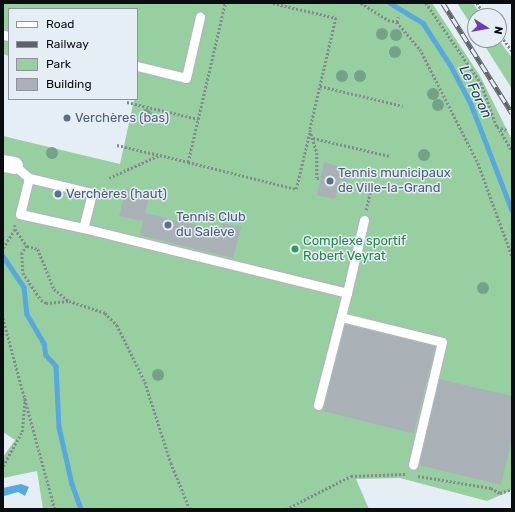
<!DOCTYPE html>
<html>
<head>
<meta charset="utf-8">
<style>
  body { margin:0 }
  #map { position:relative; width:515px; height:512px; overflow:hidden; background:#e6eef5; font-family:Rubik,sans-serif }
  div>[style] { position:absolute }
  [style*='--x'] { left:calc(var(--x)*1px); top:calc(var(--y)*1px); width:calc(var(--w)*1px); rotate:calc(var(--a)*1deg) }
  .green>* { inset:0; background:#98cfa1 }
  .water>* { inset:0; background:#57a9dc }
  .stream>* { height:4.5px; margin:-2.25px; padding:0 2.25px; transform-origin:2.25px; border-radius:2.25px; background:#57a9dc }
  .building>* { inset:0; background:#a9b1b7; transform-origin:0 0 }
  .path>* { height:2.5px; margin-top:-1.25px; transform-origin:0; background:repeating-linear-gradient(90deg,#83898d 0 2px,transparent 0 4px) }
  .roads { filter:drop-shadow(1px 0 #afb7bd) drop-shadow(-1px 0 #afb7bd) drop-shadow(0 1px #afb7bd) drop-shadow(0 -1px #afb7bd) }
  .lane>* { height:9px; margin:-4.5px; padding:0 4.5px; transform-origin:4.5px; border-radius:4.5px; background:#fff }
  .street>* { height:17px; margin:-8.5px; padding:0 8.5px; transform-origin:8.5px; border-radius:8.5px; background:#fff }
  .rail>* { height:4.5px; margin-top:-2.25px; transform-origin:0; background:repeating-linear-gradient(90deg,#e6eef5 0 9px,#5e6367 0 18px); box-sizing:border-box; border-block:1px solid #5e6367 }
  .trees>* { width:12px; height:12px; margin:-6px; border-radius:50%; background:#74a288 }
  .dots>* { width:11px; height:11px; translate:-50% -50%; box-sizing:border-box; border:2px solid #e6eef5; border-radius:50% }
  span { translate:-50% -50%; white-space:nowrap; text-align:center; line-height:1.15; -webkit-text-stroke:3px #e6eef5; paint-order:stroke }
  .service-label { font-size:13px; color:#4e5e75 }
  .left { translate:0 -50%; text-align:left }
  .leisure-label { font-size:13px; color:#27864d }
  .water-label { font-size:14px; color:#1a3d53; font-style:italic }
  .frame { position:absolute; inset:0; border:4px solid #0b0e10; pointer-events:none }
  .legend { position:absolute; left:8px; top:8px; width:130px; height:92px; box-sizing:border-box; background:#e6eef5; border:1px solid #8e9499; margin:0; padding:5px 7px; list-style:none; font-size:12px; color:#0b0e10 }
  .legend li { display:flex; align-items:center; gap:8px; height:20px }
  .legend b { width:20px; border:1px solid #8e9499 }
  .north { position:absolute; left:467px; top:8px; width:40px; height:40px; box-sizing:border-box; background:#e6eef5; border:1px solid #8e9499; border-radius:50%; rotate:101deg; font-size:11px; font-weight:700; line-height:16px; text-align:center; color:#0b0e10 }
  .north::after { content:''; display:block; margin:auto; width:14px; height:18px; background:#6d3db5; clip-path:polygon(50% 0,100% 100%,50% 72%,0 100%) }
</style>
</head>
<body>
<div id="map">
  <div class="green">
    <div style="clip-path:polygon(3px 3px,432px 3px,480px 76px,512px 140px,512px 490px,487px 501px,400px 478px,356px 479px,369px 509px,43px 509px,37px 471px,3px 478px,3px 457px,15px 440px,3px 432px,3px 136px,120px 164px,137px 86px,137px 9px,9px 9px,9px 56px,3px 54px)"></div>
    <div style="clip-path:polygon(457px 3px,473px 3px,482px 16px,475px 16px,475px 31px)"></div>
    <div style="clip-path:polygon(481px 40px,499px 40px,512px 58px,512px 89px)"></div>
  </div>
  <div class="water">
    <div style="clip-path:polygon(21px 484px,29px 487px,25px 496px,18px 492px,4px 496px,3px 488px)"></div>
  </div>
  <div class="stream">
    <div style="--x:390;--y:3;--w:39;--a:31"></div>
    <div style="--x:423;--y:23;--w:51;--a:56.9"></div>
    <div style="--x:451;--y:66;--w:43;--a:62.2"></div>
    <div style="--x:471;--y:104;--w:114;--a:68.9"></div>
    <div style="--x:3;--y:256;--w:37;--a:56"></div>
    <div style="--x:24;--y:287;--w:27;--a:84"></div>
    <div style="--x:27;--y:314;--w:34;--a:60"></div>
    <div style="--x:44;--y:343;--w:12;--a:81"></div>
    <div style="--x:46;--y:355;--w:15;--a:48"></div>
    <div style="--x:56;--y:366;--w:61;--a:87.2"></div>
    <div style="--x:59;--y:427;--w:58;--a:77.2"></div>
    <div style="--x:72;--y:484;--w:27;--a:70"></div>
  </div>
  <div class="building">
    <div style="clip-path:polygon(324px 162px,351px 170px,348px 182px,340px 180px,335px 199px,317px 195px)"></div>
    <div style="clip-path:polygon(126px 188px,150px 194px,145px 213px,220px 231px,222px 223px,241px 227px,233px 258px,140px 235px,143px 221px,119px 216px)"></div>
    <div style="left:345px;top:324px;width:93px;height:90px;rotate:14deg"></div>
    <div style="clip-path:polygon(439px 379px,512px 396px,512px 439px,501px 485px,419px 465px)"></div>
  </div>
  <div class="path">
    <div style="--x:273;--y:3;--w:65;--a:13.4"></div>
    <div style="--x:336;--y:18;--w:115;--a:103.1"></div>
    <div style="--x:310;--y:130;--w:24;--a:73"></div>
    <div style="--x:317;--y:153;--w:25;--a:90"></div>
    <div style="--x:317;--y:178;--w:3;--a:18"></div>
    <div style="--x:361;--y:3;--w:32;--a:32"></div>
    <div style="--x:388;--y:20;--w:9;--a:13"></div>
    <div style="--x:397;--y:22;--w:35;--a:50"></div>
    <div style="--x:420;--y:49;--w:128;--a:63"></div>
    <div style="--x:478;--y:163;--w:99;--a:69.9"></div>
    <div style="--x:426;--y:3;--w:97;--a:55.5"></div>
    <div style="--x:481;--y:83;--w:47;--a:70"></div>
    <div style="--x:497;--y:127;--w:10;--a:17"></div>
    <div style="--x:477;--y:3;--w:16;--a:55"></div>
    <div style="--x:397;--y:22;--w:5;--a:-79"></div>
    <div style="--x:499;--y:33;--w:22;--a:54"></div>
    <div style="--x:320;--y:86;--w:85;--a:13.5"></div>
    <div style="--x:127;--y:102;--w:73;--a:13.5"></div>
    <div style="--x:500;--y:130;--w:24;--a:60"></div>
    <div style="--x:313;--y:138;--w:79;--a:13.2"></div>
    <div style="--x:117;--y:145;--w:43;--a:13.4"></div>
    <div style="--x:188;--y:162;--w:111;--a:14"></div>
    <div style="--x:296;--y:189;--w:60;--a:-76.4"></div>
    <div style="--x:109;--y:178;--w:56;--a:-24.3"></div>
    <div style="--x:160;--y:155;--w:29;--a:14"></div>
    <div style="--x:188;--y:162;--w:163;--a:-76.9"></div>
    <div style="--x:366;--y:210;--w:26;--a:-77"></div>
    <div style="--x:15;--y:225;--w:4;--a:90"></div>
    <div style="--x:15;--y:229;--w:21;--a:55"></div>
    <div style="--x:27;--y:246;--w:11;--a:15"></div>
    <div style="--x:38;--y:249;--w:43;--a:68.2"></div>
    <div style="--x:54;--y:289;--w:19;--a:39"></div>
    <div style="--x:69;--y:301;--w:38;--a:18"></div>
    <div style="--x:105;--y:313;--w:17;--a:45"></div>
    <div style="--x:117;--y:325;--w:64;--a:63.8"></div>
    <div style="--x:145;--y:382;--w:85;--a:72.2"></div>
    <div style="--x:171;--y:463;--w:50;--a:67.6"></div>
    <div style="--x:27;--y:246;--w:9;--a:126"></div>
    <div style="--x:22;--y:253;--w:20;--a:87"></div>
    <div style="--x:23;--y:273;--w:32;--a:56"></div>
    <div style="--x:41;--y:300;--w:6;--a:31"></div>
    <div style="--x:46;--y:303;--w:23;--a:-5"></div>
    <div style="--x:3;--y:248;--w:22;--a:-58"></div>
    <div style="--x:3;--y:318;--w:198;--a:74.8"></div>
    <div style="--x:3;--y:466;--w:39;--a:-61"></div>
    <div style="--x:22;--y:432;--w:36;--a:-85"></div>
    <div style="--x:418;--y:476;--w:74;--a:9.3"></div>
    <div style="--x:491;--y:488;--w:10;--a:29"></div>
    <div style="--x:500;--y:493;--w:13;--a:-18"></div>
    <div style="--x:286;--y:509;--w:73;--a:-26.9"></div>
    <div style="--x:351;--y:476;--w:54;--a:-2.1"></div>
  </div>
  <div class="roads">
    <div class="lane">
      <div style="--x:3;--y:35;--w:6;--a:9"></div>
      <div style="--x:137;--y:66;--w:50;--a:13.8"></div>
      <div style="--x:186;--y:78;--w:63;--a:-77.1"></div>
      <div style="--x:14;--y:165;--w:20;--a:41"></div>
      <div style="--x:29;--y:178;--w:65;--a:13.4"></div>
      <div style="--x:92;--y:193;--w:36;--a:104"></div>
      <div style="--x:83;--y:228;--w:272;--a:13.8"></div>
      <div style="--x:347;--y:293;--w:75;--a:-76.9"></div>
      <div style="--x:29;--y:178;--w:37;--a:104"></div>
      <div style="--x:20;--y:214;--w:65;--a:12.5"></div>
      <div style="--x:341;--y:317;--w:104;--a:13.9"></div>
      <div style="--x:442;--y:342;--w:126;--a:103.3"></div>
      <div style="--x:318;--y:405;--w:116;--a:-75.5"></div>
    </div>
    <div class="street">
      <div style="--x:3;--y:163;--w:11;--a:10"></div>
    </div>
  </div>
  <div class="rail">
    <div style="--x:443;--y:3;--w:130;--a:57.9"></div>
  </div>
  <div class="trees">
    <div style="left:382px;top:34px"></div>
    <div style="left:396px;top:35px"></div>
    <div style="left:395px;top:52px"></div>
    <div style="left:342px;top:76px"></div>
    <div style="left:360px;top:76px"></div>
    <div style="left:433px;top:94px"></div>
    <div style="left:438px;top:105px"></div>
    <div style="left:146px;top:115px"></div>
    <div style="left:52px;top:153px"></div>
    <div style="left:424px;top:155px"></div>
    <div style="left:483px;top:288px"></div>
    <div style="left:158px;top:375px"></div>
  </div>
  <div class="dots">
    <div style="left:67px;top:118px;background:#5c6f8a"></div>
    <div style="left:330px;top:181px;background:#5c6f8a"></div>
    <div style="left:58px;top:194px;background:#5c6f8a"></div>
    <div style="left:168px;top:225px;background:#5c6f8a"></div>
    <div style="left:295px;top:249px;background:#2e9e5b"></div>
  </div>
  <div class="service-label">
    <span class="left" style="left:75px;top:118px">Verchères (bas)</span>
    <span class="left" style="left:338px;top:181px">Tennis municipaux<br>de Ville-la-Grand</span>
    <span class="left" style="left:66px;top:194px">Verchères (haut)</span>
    <span class="left" style="left:176px;top:225px">Tennis Club<br>du Salève</span>
  </div>
  <div class="leisure-label">
    <span class="left" style="left:303px;top:249px">Complexe sportif<br>Robert Veyrat</span>
  </div>
  <div class="water-label">
    <span style="left:475px;top:92px;rotate:64deg">Le Foron</span>
  </div>
  <div class="frame"></div>
  <ul class="legend">
  <li><b style="height:5px;background:#fff"></b>Road</li>
  <li><b style="height:5px;background:#5e6367"></b>Railway</li>
  <li><b style="height:11px;background:#98cfa1"></b>Park</li>
  <li><b style="height:11px;background:#a9b1b7"></b>Building</li>
  </ul>
  <div class="north">N</div>
</div>
</body>
</html>
